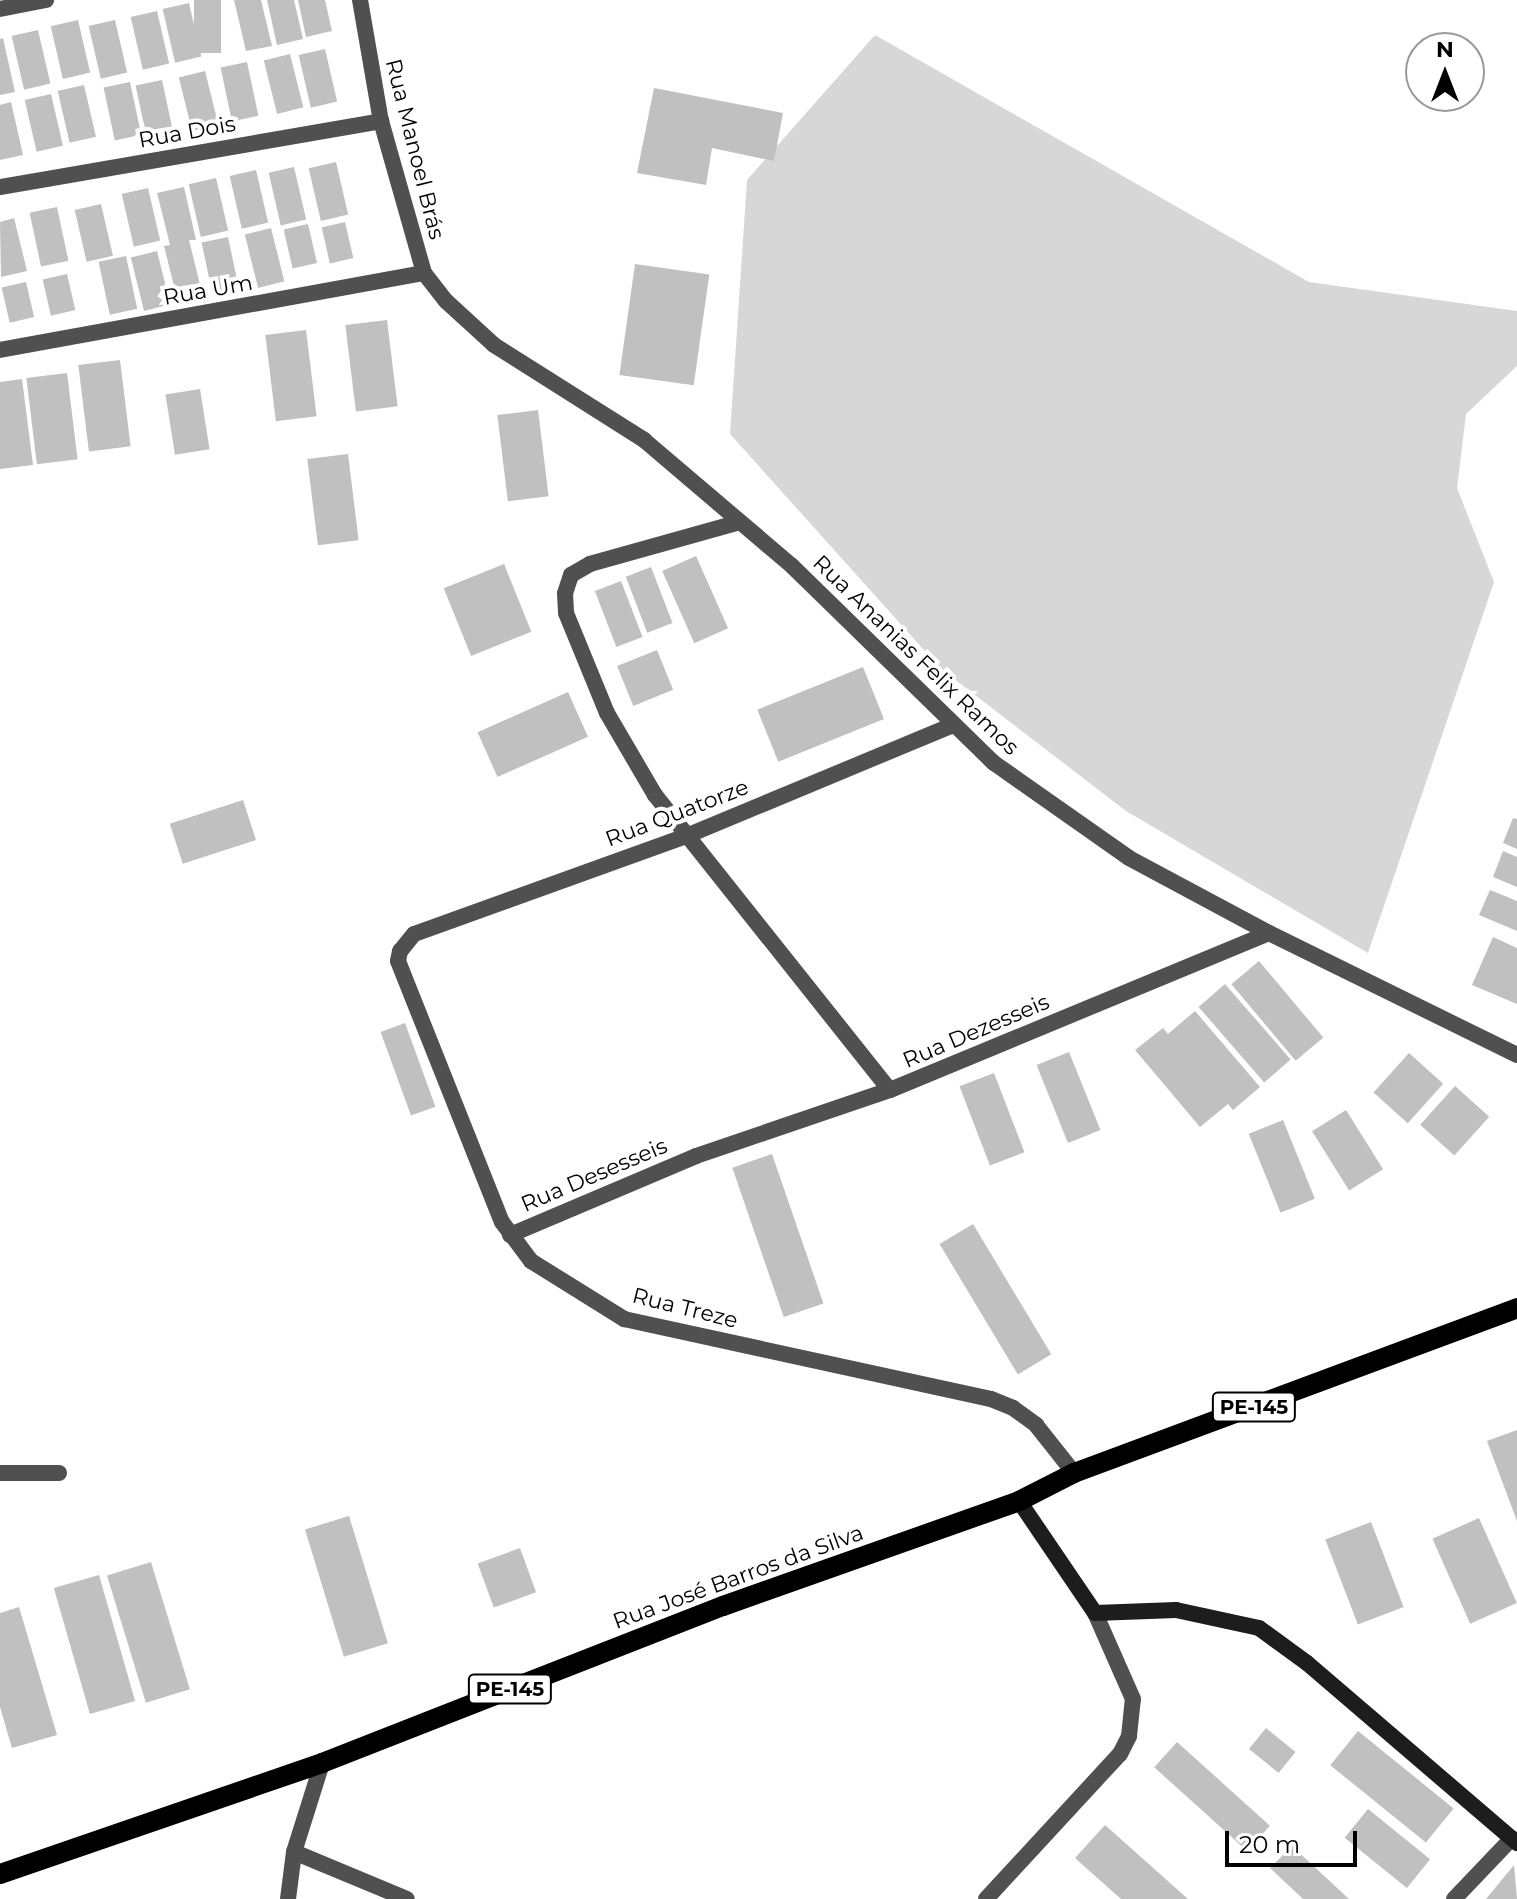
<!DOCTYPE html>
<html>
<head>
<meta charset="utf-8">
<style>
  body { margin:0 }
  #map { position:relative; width:1517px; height:1899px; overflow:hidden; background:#fff; font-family:Montserrat,sans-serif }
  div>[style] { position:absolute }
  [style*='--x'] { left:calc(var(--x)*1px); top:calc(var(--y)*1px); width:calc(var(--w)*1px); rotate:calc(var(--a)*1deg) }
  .green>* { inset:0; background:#d7d7d7 }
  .building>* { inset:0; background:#c0c0c0; transform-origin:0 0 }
  .street>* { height:16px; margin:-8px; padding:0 8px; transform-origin:8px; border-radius:8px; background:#505050 }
  .secondary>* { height:16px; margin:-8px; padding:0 8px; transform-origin:8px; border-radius:8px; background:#1d1d1d }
  .primary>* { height:20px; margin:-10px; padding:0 10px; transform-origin:10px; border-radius:10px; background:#000 }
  span { translate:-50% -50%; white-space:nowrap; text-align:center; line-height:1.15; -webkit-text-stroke:8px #fff; paint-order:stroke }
  .shield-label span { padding:2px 6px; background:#fff; border:2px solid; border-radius:6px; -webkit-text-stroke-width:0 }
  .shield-label { font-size:20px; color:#000; font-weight:700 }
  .street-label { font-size:22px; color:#000 }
  .north { position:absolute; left:1405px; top:32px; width:80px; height:80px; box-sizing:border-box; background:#fff; border:2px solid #999; border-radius:50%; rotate:0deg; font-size:22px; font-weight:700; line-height:32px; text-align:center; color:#000 }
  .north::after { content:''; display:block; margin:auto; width:28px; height:36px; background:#000; clip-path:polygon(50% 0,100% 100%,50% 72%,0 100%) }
  .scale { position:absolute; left:1225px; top:1831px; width:132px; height:36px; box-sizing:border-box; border:4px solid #000; border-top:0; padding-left:10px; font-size:24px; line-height:28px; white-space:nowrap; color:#000; -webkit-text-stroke:6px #fff; paint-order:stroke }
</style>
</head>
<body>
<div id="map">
  <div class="green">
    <div style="clip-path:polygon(875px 35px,1309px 282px,1517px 311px,1517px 366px,1466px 414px,1457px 488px,1494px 582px,1368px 953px,1126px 811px,941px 669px,730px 434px,747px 180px)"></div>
  </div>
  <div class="building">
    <div style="left:194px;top:0;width:27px;height:53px"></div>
    <div style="clip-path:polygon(234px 0,261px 0,272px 46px,246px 51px)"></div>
    <div style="clip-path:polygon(267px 0,294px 0,303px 39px,277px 45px)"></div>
    <div style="clip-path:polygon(298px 0,325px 0,332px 31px,306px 37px)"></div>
    <div style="left:189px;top:3px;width:55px;height:27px;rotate:77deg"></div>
    <div style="left:157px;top:11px;width:54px;height:27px;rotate:77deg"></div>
    <div style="left:78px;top:20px;width:54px;height:28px;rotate:77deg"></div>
    <div style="left:115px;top:20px;width:54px;height:27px;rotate:77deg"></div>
    <div style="left:38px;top:30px;width:55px;height:27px;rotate:77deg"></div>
    <div style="clip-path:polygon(3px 38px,15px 92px,0 95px,0 39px)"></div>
    <div style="left:325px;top:49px;width:54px;height:27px;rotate:77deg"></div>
    <div style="left:290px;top:54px;width:55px;height:27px;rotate:76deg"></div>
    <div style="left:247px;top:62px;width:55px;height:27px;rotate:78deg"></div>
    <div style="left:205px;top:71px;width:55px;height:27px;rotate:76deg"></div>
    <div style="left:162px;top:80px;width:54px;height:27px;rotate:78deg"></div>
    <div style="left:130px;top:82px;width:54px;height:27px;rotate:78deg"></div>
    <div style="left:84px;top:85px;width:53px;height:27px;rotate:77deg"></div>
    <div style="clip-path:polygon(654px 88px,783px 113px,774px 161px,712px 148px,706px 185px,637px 173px)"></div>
    <div style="left:51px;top:94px;width:53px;height:27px;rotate:77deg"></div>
    <div style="clip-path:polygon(11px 102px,23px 155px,0 160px,0 105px)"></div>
    <div style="left:336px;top:162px;width:54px;height:28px;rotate:77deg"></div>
    <div style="left:294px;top:167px;width:54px;height:26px;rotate:77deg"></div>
    <div style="left:256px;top:170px;width:54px;height:27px;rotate:77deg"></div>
    <div style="left:216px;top:178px;width:54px;height:28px;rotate:77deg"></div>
    <div style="clip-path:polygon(184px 187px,196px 240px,189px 240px,202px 293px,177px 298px,164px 246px,170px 245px,157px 193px)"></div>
    <div style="left:148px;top:188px;width:54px;height:27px;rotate:77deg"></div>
    <div style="left:101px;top:204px;width:53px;height:27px;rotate:77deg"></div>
    <div style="left:57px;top:207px;width:55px;height:28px;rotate:78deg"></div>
    <div style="clip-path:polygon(14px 218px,27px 271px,1px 277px,0 222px)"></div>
    <div style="left:345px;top:222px;width:37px;height:24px;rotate:77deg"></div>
    <div style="left:308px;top:224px;width:40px;height:25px;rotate:77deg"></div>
    <div style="left:271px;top:228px;width:55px;height:27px;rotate:76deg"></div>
    <div style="left:228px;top:237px;width:54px;height:27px;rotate:78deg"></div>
    <div style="left:157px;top:251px;width:55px;height:27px;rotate:76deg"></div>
    <div style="left:126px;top:256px;width:54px;height:28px;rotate:78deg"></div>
    <div style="left:635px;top:264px;width:75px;height:112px;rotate:8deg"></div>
    <div style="left:67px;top:274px;width:37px;height:25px;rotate:77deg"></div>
    <div style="left:26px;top:282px;width:36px;height:25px;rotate:77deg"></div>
    <div style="left:387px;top:320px;width:87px;height:42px;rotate:83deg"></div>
    <div style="left:306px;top:330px;width:87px;height:41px;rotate:83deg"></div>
    <div style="left:120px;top:360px;width:87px;height:42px;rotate:83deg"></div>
    <div style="left:67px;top:373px;width:87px;height:41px;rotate:83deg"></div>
    <div style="clip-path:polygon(22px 379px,33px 465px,0 469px,0 382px)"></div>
    <div style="left:200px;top:389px;width:61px;height:35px;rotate:81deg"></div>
    <div style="left:538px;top:410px;width:87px;height:41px;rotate:83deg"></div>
    <div style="left:348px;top:454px;width:87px;height:41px;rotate:83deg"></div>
    <div style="left:696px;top:556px;width:79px;height:37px;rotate:66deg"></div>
    <div style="left:504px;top:564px;width:73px;height:65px;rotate:68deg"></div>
    <div style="left:651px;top:567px;width:60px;height:27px;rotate:69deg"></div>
    <div style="left:621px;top:581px;width:60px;height:28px;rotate:69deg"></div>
    <div style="left:657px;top:650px;width:43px;height:43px;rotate:68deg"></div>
    <div style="left:863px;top:667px;width:56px;height:114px;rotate:68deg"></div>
    <div style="left:568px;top:692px;width:49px;height:99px;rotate:66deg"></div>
    <div style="left:243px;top:800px;width:42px;height:77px;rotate:72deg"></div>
    <div style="clip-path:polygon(1513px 818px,1517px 819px,1517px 849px,1503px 843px)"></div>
    <div style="clip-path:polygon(1503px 851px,1517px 857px,1517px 887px,1493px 877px)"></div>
    <div style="clip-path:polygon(1490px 890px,1517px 901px,1517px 931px,1479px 915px)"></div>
    <div style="clip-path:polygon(1493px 937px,1517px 948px,1517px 1004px,1472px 985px)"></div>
    <div style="left:1259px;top:961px;width:100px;height:36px;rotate:50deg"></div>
    <div style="left:1225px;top:984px;width:100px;height:35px;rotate:49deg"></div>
    <div style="clip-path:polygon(1195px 1011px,1260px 1087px,1233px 1110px,1228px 1104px,1200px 1127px,1135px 1050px,1163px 1028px,1168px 1034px)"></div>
    <div style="left:405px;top:1023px;width:89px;height:26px;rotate:70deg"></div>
    <div style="left:1069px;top:1052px;width:84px;height:35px;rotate:68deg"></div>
    <div style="left:1409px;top:1053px;width:46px;height:53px;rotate:42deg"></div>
    <div style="left:994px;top:1073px;width:85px;height:37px;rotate:69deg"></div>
    <div style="left:1455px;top:1086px;width:46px;height:52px;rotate:42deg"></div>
    <div style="left:1346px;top:1110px;width:70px;height:40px;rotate:58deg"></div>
    <div style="left:1283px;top:1120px;width:85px;height:37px;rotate:68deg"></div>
    <div style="left:772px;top:1154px;width:158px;height:42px;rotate:71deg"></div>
    <div style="left:973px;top:1224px;width:152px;height:39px;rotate:59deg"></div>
    <div style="clip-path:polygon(1517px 1430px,1517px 1521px,1487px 1441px)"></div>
    <div style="left:349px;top:1516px;width:133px;height:46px;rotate:73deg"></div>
    <div style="left:1479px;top:1518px;width:93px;height:51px;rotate:66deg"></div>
    <div style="left:1371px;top:1522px;width:91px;height:49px;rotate:69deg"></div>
    <div style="left:520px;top:1548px;width:47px;height:45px;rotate:70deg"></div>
    <div style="left:151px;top:1562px;width:133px;height:46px;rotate:73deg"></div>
    <div style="left:99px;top:1575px;width:131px;height:47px;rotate:74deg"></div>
    <div style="clip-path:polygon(19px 1607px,57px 1735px,12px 1748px,0 1707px,0 1613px)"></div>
    <div style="left:1266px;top:1728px;width:38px;height:27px;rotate:39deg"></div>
    <div style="left:1358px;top:1731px;width:123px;height:44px;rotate:39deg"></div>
    <div style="left:1177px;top:1742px;width:125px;height:34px;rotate:42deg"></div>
    <div style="left:1368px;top:1809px;width:80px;height:37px;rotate:39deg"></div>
    <div style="clip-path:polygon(1105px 1825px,1188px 1899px,1121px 1899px,1075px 1858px)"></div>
    <div style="clip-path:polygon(1292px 1846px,1349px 1899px,1303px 1899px,1270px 1868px)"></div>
    <div style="clip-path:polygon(1514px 1865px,1517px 1899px,1486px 1899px)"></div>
  </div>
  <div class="street">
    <div style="--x:360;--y:0;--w:123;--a:80.2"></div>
    <div style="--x:381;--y:121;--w:158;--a:74.2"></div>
    <div style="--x:424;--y:273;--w:36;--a:52"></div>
    <div style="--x:446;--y:301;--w:65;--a:42.5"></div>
    <div style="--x:494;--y:345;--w:178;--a:32.3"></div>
    <div style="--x:644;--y:440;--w:194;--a:40.4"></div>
    <div style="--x:792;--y:566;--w:282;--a:44.3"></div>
    <div style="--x:994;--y:763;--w:165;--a:35.1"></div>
    <div style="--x:1129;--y:858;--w:159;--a:28.2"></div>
    <div style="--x:1269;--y:933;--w:276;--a:26.2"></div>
    <div style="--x:0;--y:9;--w:47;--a:-11.1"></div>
    <div style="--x:0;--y:187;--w:387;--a:-9.8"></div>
    <div style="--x:0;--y:350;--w:431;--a:-10.3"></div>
    <div style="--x:740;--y:522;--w:156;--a:164.4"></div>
    <div style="--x:590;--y:564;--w:22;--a:150"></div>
    <div style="--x:571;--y:575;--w:19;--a:108"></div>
    <div style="--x:565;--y:593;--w:20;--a:87"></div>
    <div style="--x:566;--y:613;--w:108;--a:67.7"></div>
    <div style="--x:607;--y:713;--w:95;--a:59.7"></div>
    <div style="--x:655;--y:795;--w:377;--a:51.5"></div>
    <div style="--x:953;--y:725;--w:286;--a:157.4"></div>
    <div style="--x:689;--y:835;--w:292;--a:160.2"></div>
    <div style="--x:414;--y:934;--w:22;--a:129"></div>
    <div style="--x:400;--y:951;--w:10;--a:101"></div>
    <div style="--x:398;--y:961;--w:281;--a:68.3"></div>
    <div style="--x:502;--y:1222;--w:49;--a:53.4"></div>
    <div style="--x:531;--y:1261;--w:110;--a:31.9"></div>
    <div style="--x:624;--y:1319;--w:376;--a:12.3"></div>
    <div style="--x:991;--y:1399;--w:24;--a:22"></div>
    <div style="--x:1013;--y:1408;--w:29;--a:36"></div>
    <div style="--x:1036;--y:1425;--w:61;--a:51.6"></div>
    <div style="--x:510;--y:1235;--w:202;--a:-23"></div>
    <div style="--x:696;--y:1156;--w:205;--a:-18.8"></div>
    <div style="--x:890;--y:1090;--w:410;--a:-22.5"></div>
    <div style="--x:0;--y:1473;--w:59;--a:0"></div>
    <div style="--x:294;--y:1852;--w:122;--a:22.6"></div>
    <div style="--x:288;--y:1899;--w:47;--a:-82.7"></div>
    <div style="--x:294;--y:1852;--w:93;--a:-72.5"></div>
    <div style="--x:986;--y:1899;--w:197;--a:-47.3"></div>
    <div style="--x:1120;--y:1754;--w:20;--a:-63"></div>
    <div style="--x:1129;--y:1736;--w:37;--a:-84"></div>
    <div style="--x:1133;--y:1699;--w:94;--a:-113.8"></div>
    <div style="--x:1454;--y:1899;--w:84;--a:-46.4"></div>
  </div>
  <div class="secondary">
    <div style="--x:1019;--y:1501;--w:135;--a:55.8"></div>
    <div style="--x:1095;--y:1613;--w:81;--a:-2.1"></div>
    <div style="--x:1176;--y:1610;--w:85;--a:12.2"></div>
    <div style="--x:1259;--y:1628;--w:59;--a:36.1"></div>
    <div style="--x:1307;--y:1663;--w:277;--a:40.6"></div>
  </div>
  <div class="primary">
    <div style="--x:0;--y:1874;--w:341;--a:-19"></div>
    <div style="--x:322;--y:1763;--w:431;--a:-21.4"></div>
    <div style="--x:723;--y:1606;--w:314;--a:-19.5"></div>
    <div style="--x:1019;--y:1501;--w:62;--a:-27"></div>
    <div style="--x:1074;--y:1473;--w:473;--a:-20.4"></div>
  </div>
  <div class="shield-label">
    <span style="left:1254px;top:1407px">PE-145</span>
    <span style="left:510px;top:1689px">PE-145</span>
  </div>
  <div class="street-label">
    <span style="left:187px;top:132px;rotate:-10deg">Rua Dois</span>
    <span style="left:415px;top:149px;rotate:76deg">Rua Manoel Brás</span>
    <span style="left:208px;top:290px;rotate:-10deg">Rua Um</span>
    <span style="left:916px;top:655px;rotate:44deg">Rua Ananias Felix Ramos</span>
    <span style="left:677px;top:813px;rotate:-21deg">Rua Quatorze</span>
    <span style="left:976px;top:1031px;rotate:-23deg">Rua Dezesseis</span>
    <span style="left:594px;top:1175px;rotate:-23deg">Rua Desesseis</span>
    <span style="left:685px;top:1308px;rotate:14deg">Rua Treze</span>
    <span style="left:738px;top:1577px;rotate:-20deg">Rua José Barros da Silva</span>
  </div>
  <div class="north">N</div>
  <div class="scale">20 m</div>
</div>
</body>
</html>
